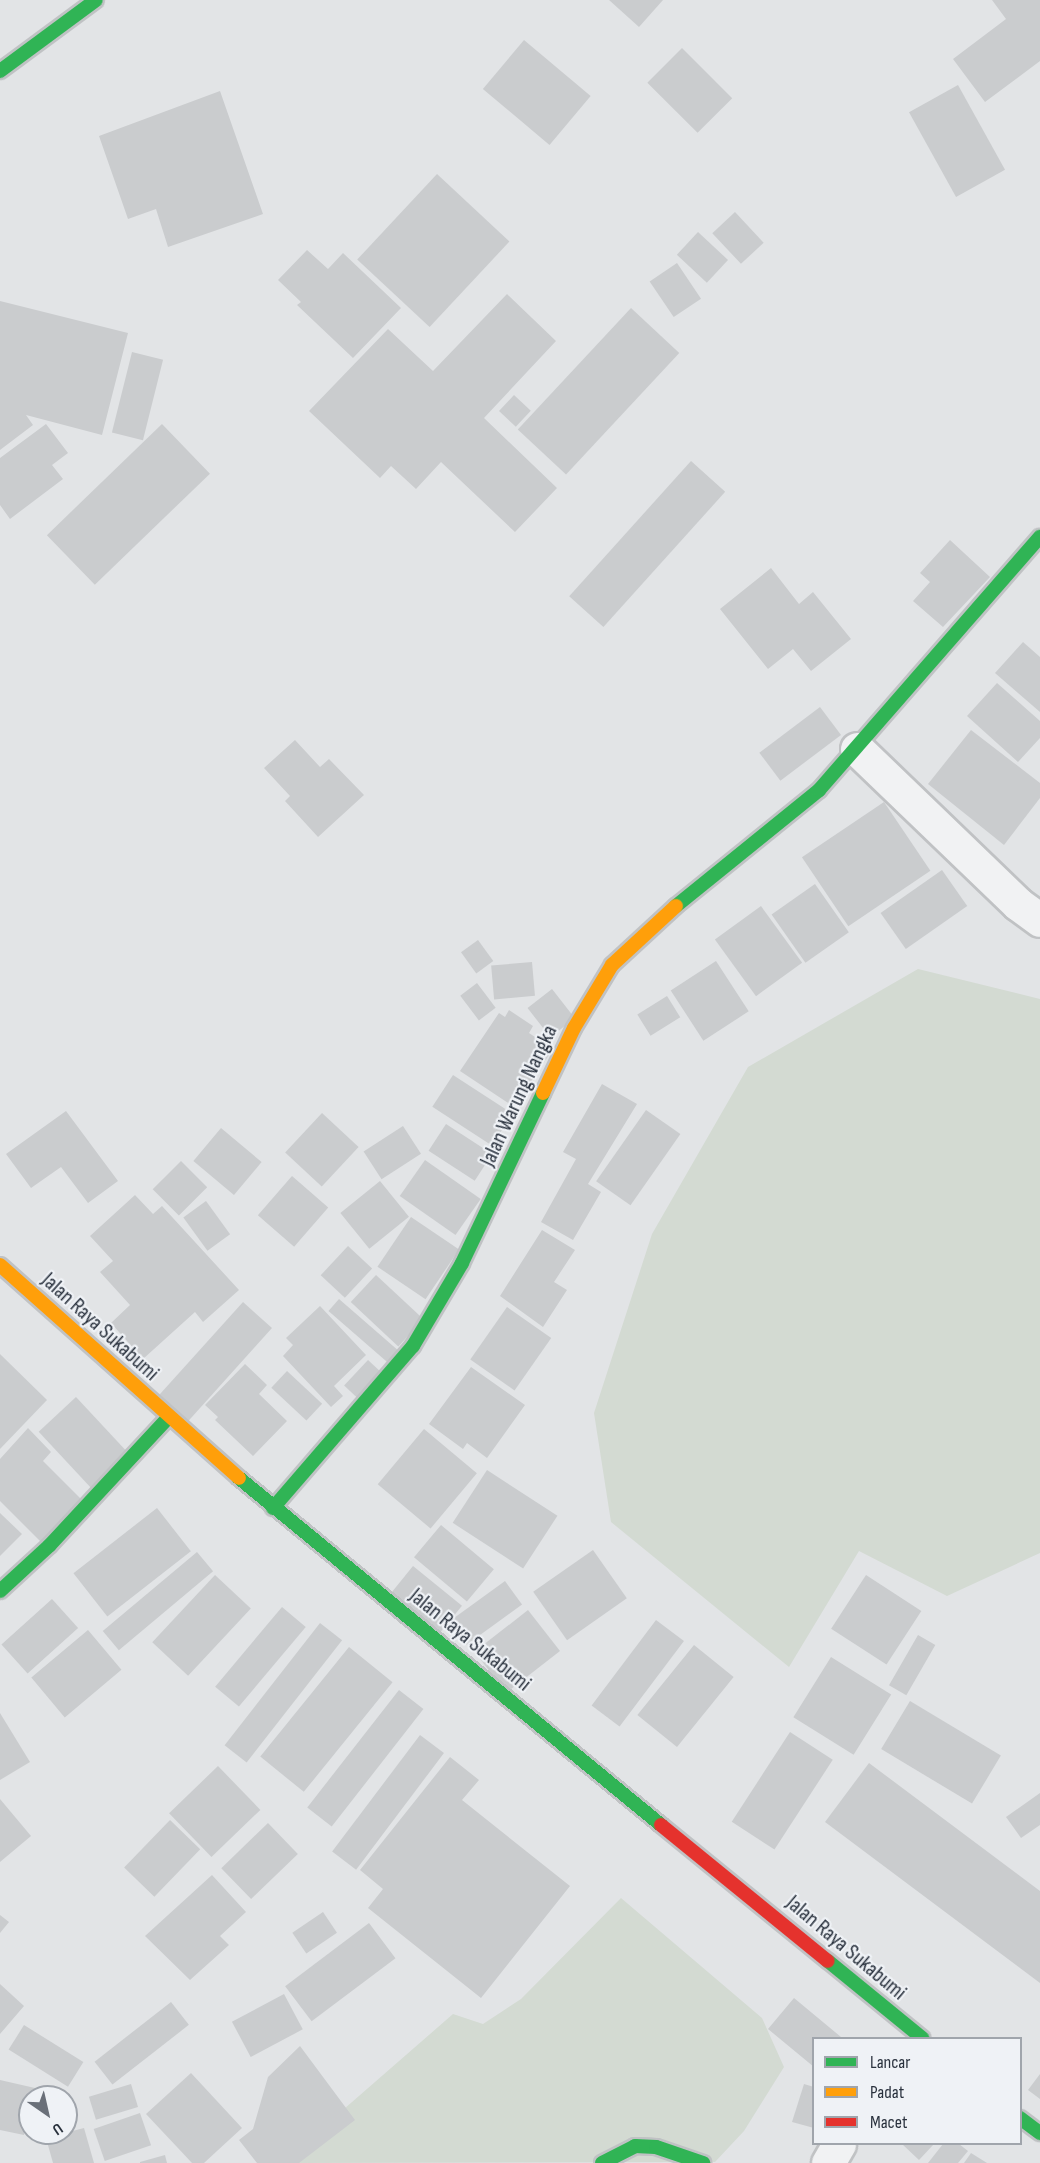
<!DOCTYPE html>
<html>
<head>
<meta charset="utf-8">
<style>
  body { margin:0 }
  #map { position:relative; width:1040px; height:2163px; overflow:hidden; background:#e2e4e6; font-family:"Sofia Sans Condensed",sans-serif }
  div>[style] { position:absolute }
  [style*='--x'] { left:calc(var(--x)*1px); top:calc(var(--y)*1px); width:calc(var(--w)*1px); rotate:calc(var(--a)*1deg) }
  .green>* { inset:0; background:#d3dad2 }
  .building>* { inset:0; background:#caccce; transform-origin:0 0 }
  .roads { filter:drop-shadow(2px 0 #c0c2c4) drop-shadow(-2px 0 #c0c2c4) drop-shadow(0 2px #c0c2c4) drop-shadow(0 -2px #c0c2c4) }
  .street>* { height:33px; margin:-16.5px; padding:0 16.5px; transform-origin:16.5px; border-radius:16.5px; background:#f1f2f3 }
  .fast>* { height:14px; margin:-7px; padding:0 7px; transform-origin:7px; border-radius:7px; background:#30b455 }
  .slow>* { height:14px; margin:-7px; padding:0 7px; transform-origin:7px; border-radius:7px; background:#ff9f0a }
  .jam>* { height:14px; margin:-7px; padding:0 7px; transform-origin:7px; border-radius:7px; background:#e5322d }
  span { translate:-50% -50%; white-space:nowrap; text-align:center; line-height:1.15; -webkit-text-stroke:4.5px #eff2f6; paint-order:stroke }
  .street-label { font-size:22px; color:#2a323e }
  .legend { position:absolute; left:812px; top:2037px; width:210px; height:108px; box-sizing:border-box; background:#eff2f6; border:2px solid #a0a5ac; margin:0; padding:8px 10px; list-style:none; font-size:18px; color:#2a323e }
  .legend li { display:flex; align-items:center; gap:12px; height:30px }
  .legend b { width:30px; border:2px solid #a0a5ac }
  .north { position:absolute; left:18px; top:2085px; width:60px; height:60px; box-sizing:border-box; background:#eff2f6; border:2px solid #a0a5ac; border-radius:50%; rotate:146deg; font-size:16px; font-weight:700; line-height:24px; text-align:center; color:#2a323e }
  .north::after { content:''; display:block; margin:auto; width:21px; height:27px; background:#6a7079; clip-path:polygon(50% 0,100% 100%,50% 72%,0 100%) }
</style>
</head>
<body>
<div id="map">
  <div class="green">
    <div style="clip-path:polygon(918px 969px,1040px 999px,1040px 1553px,947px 1596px,859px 1551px,789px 1667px,611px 1522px,594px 1413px,652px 1234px,748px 1067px)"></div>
    <div style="clip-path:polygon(621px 1898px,762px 2018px,784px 2067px,744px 2131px,715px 2162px,291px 2163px,305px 2143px,453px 2014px,483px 2024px,521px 1999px)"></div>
  </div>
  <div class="building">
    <div style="clip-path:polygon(609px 0,663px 0,639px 27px)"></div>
    <div style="clip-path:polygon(992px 0,1040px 0,1040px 61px,985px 102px,953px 59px,1006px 19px)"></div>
    <div style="left:524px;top:40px;width:87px;height:64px;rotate:40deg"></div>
    <div style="left:682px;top:48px;width:71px;height:49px;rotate:45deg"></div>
    <div style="left:958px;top:85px;width:97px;height:56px;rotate:61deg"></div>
    <div style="clip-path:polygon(220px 91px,263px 214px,168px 247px,156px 209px,128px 219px,99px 136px)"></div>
    <div style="left:437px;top:174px;width:99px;height:117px;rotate:43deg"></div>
    <div style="left:735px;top:212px;width:42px;height:31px;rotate:47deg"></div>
    <div style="left:698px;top:232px;width:41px;height:31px;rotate:43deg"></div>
    <div style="clip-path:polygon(307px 250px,328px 269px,343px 253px,401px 308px,353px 358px,297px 305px,301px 302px,278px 280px)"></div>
    <div style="left:677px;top:263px;width:43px;height:33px;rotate:56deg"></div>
    <div style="clip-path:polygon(507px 294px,556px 341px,484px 418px,557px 488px,515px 532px,441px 462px,416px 489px,391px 466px,380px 478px,309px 411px,388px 329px,433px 371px)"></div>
    <div style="clip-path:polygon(0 301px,128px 333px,102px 435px,26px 415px,33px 425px,0 450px)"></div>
    <div style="left:631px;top:308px;width:66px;height:166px;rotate:43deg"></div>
    <div style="left:132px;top:352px;width:32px;height:83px;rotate:14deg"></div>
    <div style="left:514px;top:395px;width:23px;height:22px;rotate:43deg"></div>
    <div style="clip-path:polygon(46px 424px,68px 453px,52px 465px,63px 479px,10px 519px,0 505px,0 458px)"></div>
    <div style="left:162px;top:424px;width:69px;height:160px;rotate:46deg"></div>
    <div style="left:691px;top:461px;width:46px;height:182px;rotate:42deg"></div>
    <div style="clip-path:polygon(950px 540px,990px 577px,943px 627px,913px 601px,930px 582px,920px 573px)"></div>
    <div style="clip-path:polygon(771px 568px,799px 604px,813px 592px,851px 639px,811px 671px,793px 649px,768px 669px,720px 609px)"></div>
    <div style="clip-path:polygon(1023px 642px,1040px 657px,1040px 712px,995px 673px)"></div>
    <div style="clip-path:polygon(997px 683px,1040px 721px,1040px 738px,1018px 762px,967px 716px)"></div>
    <div style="left:820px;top:707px;width:35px;height:76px;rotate:53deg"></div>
    <div style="clip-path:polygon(971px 730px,1040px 783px,1040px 798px,1004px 845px,928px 784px)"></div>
    <div style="clip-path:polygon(295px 740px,320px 767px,329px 759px,364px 795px,318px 837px,285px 801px,290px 796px,264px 768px)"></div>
    <div style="left:884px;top:802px;width:83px;height:99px;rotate:56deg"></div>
    <div style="left:942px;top:870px;width:44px;height:75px;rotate:55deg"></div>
    <div style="left:815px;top:884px;width:59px;height:53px;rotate:55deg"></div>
    <div style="left:761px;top:906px;width:70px;height:57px;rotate:54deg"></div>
    <div style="left:478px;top:940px;width:26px;height:21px;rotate:54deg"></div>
    <div style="left:716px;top:961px;width:60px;height:54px;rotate:57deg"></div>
    <div style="left:532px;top:962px;width:34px;height:41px;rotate:85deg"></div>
    <div style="left:477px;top:983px;width:31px;height:21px;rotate:53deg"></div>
    <div style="left:552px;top:989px;width:37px;height:31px;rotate:52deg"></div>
    <div style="left:667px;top:996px;width:25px;height:35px;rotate:58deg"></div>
    <div style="clip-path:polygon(509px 1010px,533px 1026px,529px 1033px,553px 1049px,514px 1107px,460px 1071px,499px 1013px,505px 1017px)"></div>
    <div style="left:453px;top:1075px;width:71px;height:38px;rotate:33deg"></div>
    <div style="clip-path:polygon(602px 1084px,637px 1104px,588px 1184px,601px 1192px,573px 1240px,541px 1222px,576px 1159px,563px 1152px)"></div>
    <div style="left:646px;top:1110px;width:42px;height:87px;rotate:35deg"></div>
    <div style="clip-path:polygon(66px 1111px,118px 1181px,88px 1203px,61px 1167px,31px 1188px,6px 1154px)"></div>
    <div style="left:322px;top:1113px;width:50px;height:54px;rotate:43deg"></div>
    <div style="left:446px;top:1124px;width:55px;height:32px;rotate:33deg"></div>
    <div style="left:403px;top:1126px;width:33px;height:47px;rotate:57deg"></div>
    <div style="left:221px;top:1128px;width:53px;height:43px;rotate:40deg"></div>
    <div style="left:425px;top:1160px;width:68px;height:44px;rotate:35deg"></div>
    <div style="left:181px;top:1161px;width:37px;height:40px;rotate:45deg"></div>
    <div style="left:292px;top:1176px;width:48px;height:52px;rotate:41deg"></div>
    <div style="left:380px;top:1181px;width:46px;height:51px;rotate:51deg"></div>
    <div style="clip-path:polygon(135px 1195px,153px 1214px,162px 1206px,239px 1290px,203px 1322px,195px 1312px,143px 1359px,111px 1323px,130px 1305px,100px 1272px,113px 1261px,90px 1236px)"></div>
    <div style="left:206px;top:1201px;width:41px;height:28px;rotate:54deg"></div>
    <div style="left:411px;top:1217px;width:58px;height:60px;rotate:34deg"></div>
    <div style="clip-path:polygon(542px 1230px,575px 1250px,554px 1282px,567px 1290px,543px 1327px,500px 1296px)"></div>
    <div style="left:348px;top:1246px;width:33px;height:40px;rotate:43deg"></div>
    <div style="left:376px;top:1275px;width:65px;height:37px;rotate:43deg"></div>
    <div style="left:339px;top:1299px;width:80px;height:16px;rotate:41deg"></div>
    <div style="left:243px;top:1302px;width:39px;height:128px;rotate:42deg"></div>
    <div style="clip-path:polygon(320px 1306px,366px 1355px,334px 1386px,343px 1396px,331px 1407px,283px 1356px,293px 1345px,286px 1338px)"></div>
    <div style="left:507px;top:1307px;width:54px;height:64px;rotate:35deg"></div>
    <div style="clip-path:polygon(0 1354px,47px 1400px,0 1449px)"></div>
    <div style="left:368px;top:1360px;width:19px;height:35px;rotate:43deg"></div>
    <div style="clip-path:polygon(245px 1364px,267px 1385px,259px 1394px,287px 1421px,253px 1456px,215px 1420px,218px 1417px,205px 1405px)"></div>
    <div style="clip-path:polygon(471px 1367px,525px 1405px,487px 1458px,467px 1443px,463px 1449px,429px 1424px)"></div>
    <div style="left:287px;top:1371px;width:48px;height:23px;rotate:43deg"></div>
    <div style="left:76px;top:1397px;width:83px;height:51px;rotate:47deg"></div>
    <div style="clip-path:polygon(28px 1428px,51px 1452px,43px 1461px,85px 1503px,44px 1545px,0 1501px,0 1459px)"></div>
    <div style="left:424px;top:1429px;width:69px;height:72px;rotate:40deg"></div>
    <div style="left:487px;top:1470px;width:84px;height:63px;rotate:33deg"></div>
    <div style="left:157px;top:1508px;width:55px;height:106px;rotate:52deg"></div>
    <div style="clip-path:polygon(0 1513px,22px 1534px,0 1556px)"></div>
    <div style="left:441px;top:1525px;width:69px;height:42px;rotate:40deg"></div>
    <div style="left:593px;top:1550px;width:59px;height:73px;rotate:55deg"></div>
    <div style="left:197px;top:1552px;width:25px;height:123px;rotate:50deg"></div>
    <div style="left:413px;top:1566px;width:63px;height:36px;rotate:39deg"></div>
    <div style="left:215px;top:1575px;width:49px;height:92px;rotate:43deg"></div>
    <div style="left:866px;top:1575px;width:66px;height:64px;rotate:33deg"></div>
    <div style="left:505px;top:1581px;width:29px;height:69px;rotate:54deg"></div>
    <div style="left:52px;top:1599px;width:39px;height:68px;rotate:48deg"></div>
    <div style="left:282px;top:1607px;width:31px;height:104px;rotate:40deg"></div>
    <div style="left:528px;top:1610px;width:52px;height:68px;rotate:52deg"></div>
    <div style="left:656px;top:1620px;width:35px;height:107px;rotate:37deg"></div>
    <div style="left:320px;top:1623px;width:28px;height:155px;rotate:38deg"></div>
    <div style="left:88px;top:1630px;width:52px;height:74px;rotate:50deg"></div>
    <div style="left:918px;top:1635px;width:20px;height:58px;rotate:30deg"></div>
    <div style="left:694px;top:1645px;width:51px;height:90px;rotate:39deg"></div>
    <div style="left:349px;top:1647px;width:56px;height:141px;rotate:39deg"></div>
    <div style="left:831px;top:1657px;width:71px;height:71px;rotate:32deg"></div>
    <div style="left:399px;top:1690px;width:31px;height:149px;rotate:38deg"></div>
    <div style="left:910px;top:1701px;width:106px;height:56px;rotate:31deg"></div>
    <div style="clip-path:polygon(0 1713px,30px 1762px,0 1780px)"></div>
    <div style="left:790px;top:1732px;width:51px;height:107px;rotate:33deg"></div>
    <div style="left:420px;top:1735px;width:30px;height:146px;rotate:37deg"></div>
    <div style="clip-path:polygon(450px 1757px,479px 1780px,462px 1800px,570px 1886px,481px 1998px,368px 1908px,383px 1889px,360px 1870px)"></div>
    <div style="clip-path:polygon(869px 1763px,1040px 1891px,1040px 1983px,825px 1822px)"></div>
    <div style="left:218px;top:1766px;width:61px;height:68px;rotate:46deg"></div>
    <div style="clip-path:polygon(1040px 1793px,1040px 1825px,1021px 1838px,1006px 1817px)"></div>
    <div style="clip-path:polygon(0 1799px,31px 1836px,0 1862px)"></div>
    <div style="left:170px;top:1820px;width:42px;height:66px;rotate:44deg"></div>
    <div style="left:268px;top:1823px;width:43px;height:65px;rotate:46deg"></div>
    <div style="clip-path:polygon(212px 1875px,246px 1912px,220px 1936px,229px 1945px,190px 1980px,145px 1936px)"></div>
    <div style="left:323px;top:1912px;width:25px;height:37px;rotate:56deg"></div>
    <div style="clip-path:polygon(0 1915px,9px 1922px,0 1933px)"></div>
    <div style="left:369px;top:1923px;width:44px;height:105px;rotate:53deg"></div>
    <div style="clip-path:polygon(0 1984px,24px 2006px,0 2034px)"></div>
    <div style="left:284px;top:1994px;width:40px;height:59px;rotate:62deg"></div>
    <div style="clip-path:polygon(794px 1998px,841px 2037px,814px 2038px,814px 2067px,768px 2029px)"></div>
    <div style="left:171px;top:2002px;width:29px;height:97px;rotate:52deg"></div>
    <div style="left:24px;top:2025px;width:70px;height:29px;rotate:32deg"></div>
    <div style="clip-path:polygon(300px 2046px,355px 2120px,299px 2163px,257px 2163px,239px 2140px,253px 2129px,268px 2077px)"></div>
    <div style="clip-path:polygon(191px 2073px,242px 2128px,204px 2163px,192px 2163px,146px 2114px)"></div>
    <div style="clip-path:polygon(1040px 2074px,1040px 2099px,1028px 2090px)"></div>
    <div style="clip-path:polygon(0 2080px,35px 2088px,24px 2135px,0 2130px)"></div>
    <div style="left:131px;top:2084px;width:24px;height:44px;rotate:73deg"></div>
    <div style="clip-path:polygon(804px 2084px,814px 2087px,814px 2128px,792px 2122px)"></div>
    <div style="left:140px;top:2113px;width:34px;height:49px;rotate:71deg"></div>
    <div style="clip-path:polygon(84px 2128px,94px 2163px,53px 2163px,46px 2138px)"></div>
    <div style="clip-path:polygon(902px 2144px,934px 2144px,919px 2160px)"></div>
    <div style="clip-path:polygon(943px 2144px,959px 2144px,968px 2151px,958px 2163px,928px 2163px)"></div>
    <div style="clip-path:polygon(971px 2153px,987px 2163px,964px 2163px)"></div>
    <div style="clip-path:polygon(165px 2155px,167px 2163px,140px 2163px,140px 2162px)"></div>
  </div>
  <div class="roads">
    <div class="street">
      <div style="--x:857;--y:749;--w:223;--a:43.9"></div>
      <div style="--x:1018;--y:904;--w:27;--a:36"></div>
      <div style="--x:828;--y:2163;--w:22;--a:-60"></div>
    </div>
    <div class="fast">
      <div style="--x:0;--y:71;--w:119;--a:-36.5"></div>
      <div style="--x:676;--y:906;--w:184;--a:-39"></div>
      <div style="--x:819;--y:790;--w:336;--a:-48.9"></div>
      <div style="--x:239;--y:1478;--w:546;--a:39.43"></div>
      <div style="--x:273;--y:1508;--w:214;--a:-49.2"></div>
      <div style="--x:413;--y:1346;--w:96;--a:-59.4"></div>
      <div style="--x:462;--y:1263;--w:188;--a:-64.5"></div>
      <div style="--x:0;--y:1591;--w:67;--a:-42.6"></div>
      <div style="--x:49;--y:1546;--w:176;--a:-47.1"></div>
      <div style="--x:828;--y:1961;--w:122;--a:39.3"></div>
      <div style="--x:1020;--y:2118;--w:25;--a:37"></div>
      <div style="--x:602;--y:2163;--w:37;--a:-27"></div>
      <div style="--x:635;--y:2146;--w:21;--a:3"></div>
      <div style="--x:656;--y:2147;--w:50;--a:18.8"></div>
    </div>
    <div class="slow">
      <div style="--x:543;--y:1093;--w:72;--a:-64.5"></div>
      <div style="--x:574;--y:1028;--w:74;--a:-58.9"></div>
      <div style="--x:612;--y:965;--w:87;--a:-42.7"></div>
      <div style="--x:0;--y:1265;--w:320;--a:41.7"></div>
    </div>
    <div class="jam">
      <div style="--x:661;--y:1825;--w:215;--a:39.2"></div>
    </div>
  </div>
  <div class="street-label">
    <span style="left:519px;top:1096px;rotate:-65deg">Jalan Warung Nangka</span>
    <span style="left:100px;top:1327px;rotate:42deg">Jalan Raya Sukabumi</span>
    <span style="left:470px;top:1640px;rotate:39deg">Jalan Raya Sukabumi</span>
    <span style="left:846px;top:1948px;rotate:40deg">Jalan Raya Sukabumi</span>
  </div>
  <ul class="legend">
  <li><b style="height:8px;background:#30b455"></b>Lancar</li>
  <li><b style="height:8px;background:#ff9f0a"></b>Padat</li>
  <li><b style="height:8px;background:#e5322d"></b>Macet</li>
  </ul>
  <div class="north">U</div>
</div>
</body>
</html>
